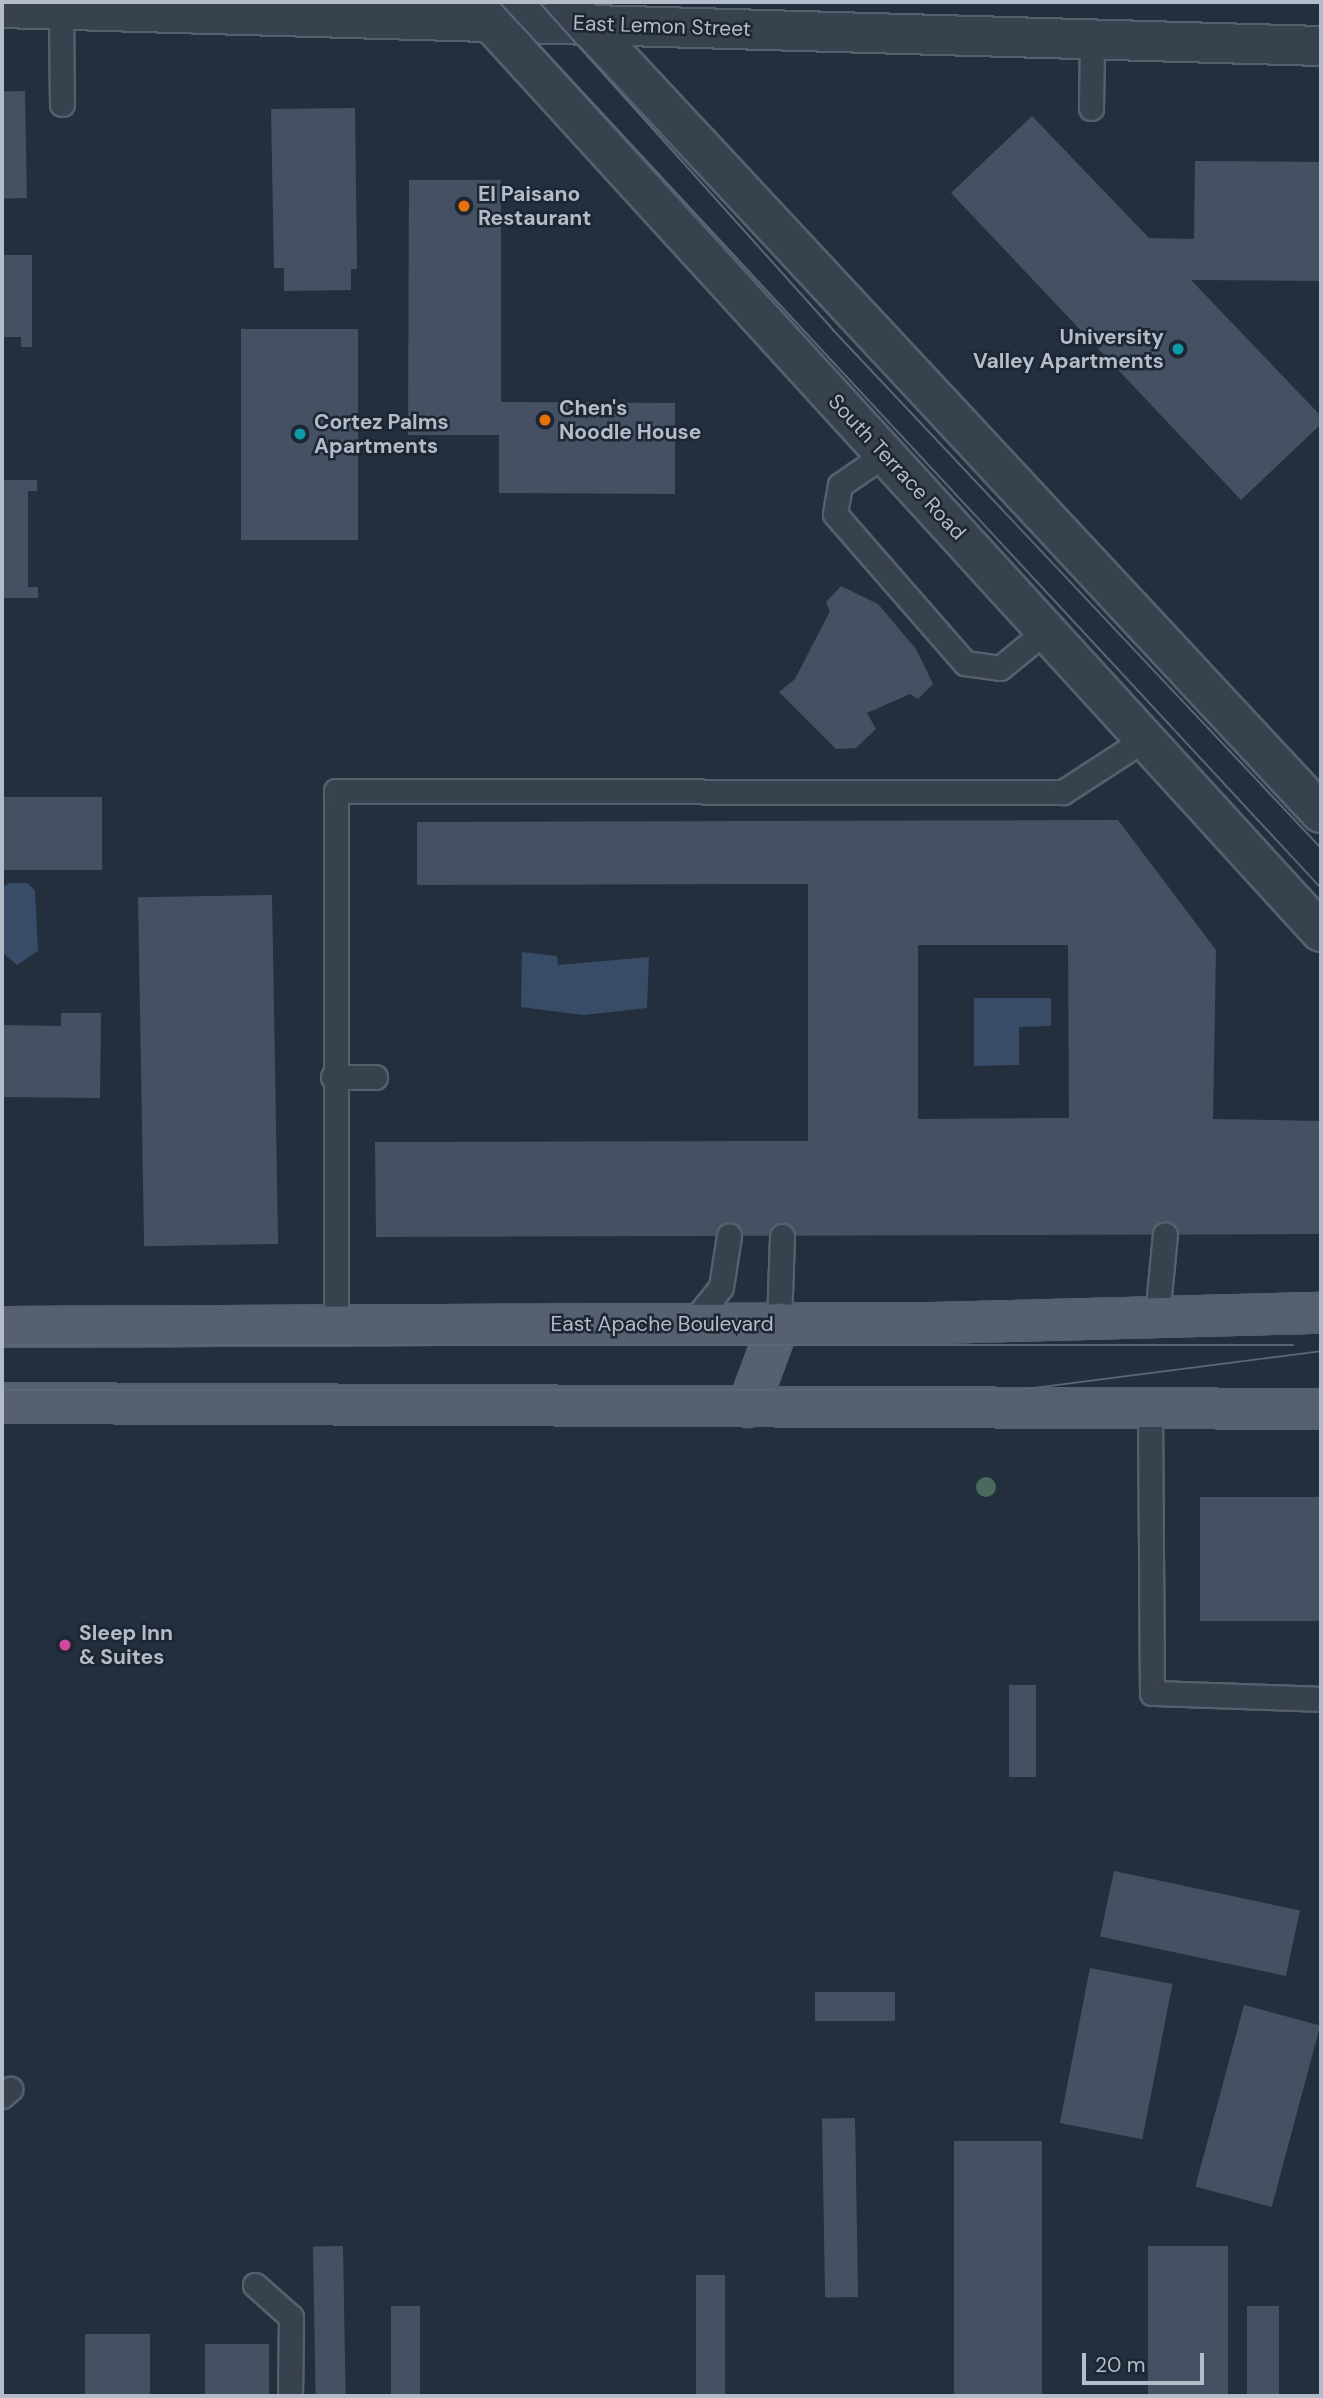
<!DOCTYPE html>
<html>
<head>
<meta charset="utf-8">
<style>
  body { margin:0 }
  #map { position:relative; width:1323px; height:2398px; overflow:hidden; background:#242f3e; font-family:"DM Sans",sans-serif }
  div>[style] { position:absolute }
  [style*='--x'] { left:calc(var(--x)*1px); top:calc(var(--y)*1px); width:calc(var(--w)*1px); rotate:calc(var(--a)*1deg) }
  .water>* { inset:0; background:#394c67 }
  .building>* { inset:0; background:#455162; transform-origin:0 0 }
  .roads { filter:drop-shadow(2px 0 #565f6c) drop-shadow(-2px 0 #565f6c) drop-shadow(0 2px #565f6c) drop-shadow(0 -2px #565f6c) }
  .service>* { height:23px; margin:-11.5px; padding:0 11.5px; transform-origin:11.5px; border-radius:11.5px; background:#38414e }
  .minor>* { height:38px; margin:-19px; padding:0 19px; transform-origin:19px; border-radius:19px; background:#38414e }
  .tertiary>* { height:38px; margin:-19px; padding:0 19px; transform-origin:19px; border-radius:19px; background:#38414e }
  .primary>* { height:38px; margin:-19px; padding:0 19px; transform-origin:19px; border-radius:19px; background:#56606e }
  .tram>* { height:2px; margin:-1px; padding:0 1px; transform-origin:1px; border-radius:1px; background:#5a6575 }
  .trees>* { width:20px; height:20px; margin:-10px; border-radius:50%; background:#4b6a5d }
  .dots>* { width:19px; height:19px; translate:-50% -50%; box-sizing:border-box; border:4px solid #1d2633; border-radius:50% }
  span { translate:-50% -50%; white-space:nowrap; text-align:center; line-height:1.15; -webkit-text-stroke:5px #1d2633; paint-order:stroke }
  .street-label { font-size:21px; color:#b4bcc9 }
  .poi-label { font-size:21px; color:#b4bcc9; font-weight:700 }
  .left { translate:0 -50%; text-align:left }
  .right { translate:-100% -50%; text-align:right }
  .frame { position:absolute; inset:0; border:4px solid #b4bcc9; pointer-events:none }
  .scale { position:absolute; left:1082px; top:2353px; width:122px; height:32px; box-sizing:border-box; border:4px solid #b4bcc9; border-top:0; padding-left:9px; font-size:21px; line-height:24px; white-space:nowrap; color:#b4bcc9; -webkit-text-stroke:5px #1d2633; paint-order:stroke }
</style>
</head>
<body>
<div id="map">
  <div class="water">
    <div style="clip-path:polygon(10px 883px,27px 883px,35px 890px,38px 951px,17px 965px,2px 952px,2px 887px)"></div>
    <div style="clip-path:polygon(522px 952px,557px 956px,558px 965px,649px 957px,647px 1008px,583px 1015px,521px 1007px)"></div>
    <div style="clip-path:polygon(974px 998px,1051px 998px,1051px 1026px,1019px 1027px,1019px 1065px,974px 1066px)"></div>
  </div>
  <div class="building">
    <div style="left:25px;top:91px;width:107px;height:23px;rotate:89deg"></div>
    <div style="clip-path:polygon(355px 108px,357px 269px,351px 269px,351px 290px,284px 291px,284px 268px,274px 268px,271px 109px)"></div>
    <div style="clip-path:polygon(1032px 116px,1149px 238px,1194px 239px,1195px 161px,1321px 162px,1321px 281px,1191px 280px,1321px 416px,1321px 424px,1241px 500px,951px 193px)"></div>
    <div style="clip-path:polygon(409px 180px,501px 180px,501px 402px,675px 403px,675px 494px,499px 493px,499px 435px,408px 435px)"></div>
    <div style="clip-path:polygon(2px 255px,32px 255px,32px 347px,21px 347px,21px 337px,2px 337px)"></div>
    <div style="left:241px;top:329px;width:117px;height:211px"></div>
    <div style="clip-path:polygon(2px 480px,37px 480px,37px 491px,28px 491px,28px 587px,38px 587px,38px 598px,2px 598px)"></div>
    <div style="clip-path:polygon(841px 586px,878px 604px,916px 649px,933px 684px,918px 699px,910px 694px,867px 713px,876px 729px,856px 748px,836px 749px,779px 692px,795px 679px,830px 611px,826px 602px)"></div>
    <div style="left:102px;top:797px;width:73px;height:100px;rotate:90deg"></div>
    <div style="clip-path:polygon(evenodd,1118px 820px,1216px 950px,1213px 1119px,1321px 1121px,1321px 1234px,376px 1237px,375px 1142px,808px 1141px,808px 884px,417px 885px,417px 822px,1118px 820px,918px 945px,1068px 945px,1069px 1118px,918px 1119px,918px 945px)"></div>
    <div style="left:272px;top:895px;width:349px;height:134px;rotate:89deg"></div>
    <div style="clip-path:polygon(61px 1013px,101px 1013px,100px 1098px,2px 1097px,2px 1025px,61px 1026px)"></div>
    <div style="left:1200px;top:1497px;width:121px;height:124px"></div>
    <div style="left:1009px;top:1685px;width:27px;height:92px"></div>
    <div style="left:1114px;top:1871px;width:190px;height:67px;rotate:12deg"></div>
    <div style="left:1090px;top:1968px;width:84px;height:158px;rotate:11deg"></div>
    <div style="left:895px;top:1992px;width:29px;height:80px;rotate:90deg"></div>
    <div style="left:1244px;top:2005px;width:79px;height:188px;rotate:15deg"></div>
    <div style="left:855px;top:2118px;width:179px;height:33px;rotate:89deg"></div>
    <div style="left:954px;top:2141px;width:88px;height:255px"></div>
    <div style="left:343px;top:2246px;width:150px;height:30px;rotate:89deg"></div>
    <div style="left:1148px;top:2246px;width:80px;height:150px"></div>
    <div style="left:696px;top:2275px;width:29px;height:121px"></div>
    <div style="left:391px;top:2306px;width:29px;height:90px"></div>
    <div style="left:1247px;top:2306px;width:32px;height:90px"></div>
    <div style="left:85px;top:2334px;width:65px;height:62px"></div>
    <div style="left:205px;top:2344px;width:64px;height:52px"></div>
  </div>
  <div class="roads">
    <div class="service">
      <div style="--x:61;--y:10;--w:94;--a:89.4"></div>
      <div style="--x:1091;--y:108;--w:67;--a:-89.1"></div>
      <div style="--x:885;--y:454;--w:55;--a:145.4"></div>
      <div style="--x:840;--y:485;--w:29;--a:100"></div>
      <div style="--x:835;--y:514;--w:198;--a:48.9"></div>
      <div style="--x:965;--y:663;--w:35;--a:8"></div>
      <div style="--x:1000;--y:668;--w:62;--a:-39.1"></div>
      <div style="--x:333;--y:1077;--w:42;--a:0"></div>
      <div style="--x:1157;--y:1317;--w:83;--a:-84.5"></div>
      <div style="--x:692;--y:1323;--w:46;--a:-51.1"></div>
      <div style="--x:721;--y:1287;--w:52;--a:-81.1"></div>
      <div style="--x:779;--y:1323;--w:87;--a:-88"></div>
      <div style="--x:336;--y:1325;--w:534;--a:-90"></div>
      <div style="--x:336;--y:791;--w:727;--a:0.08"></div>
      <div style="--x:1063;--y:792;--w:99;--a:-33"></div>
      <div style="--x:1150;--y:1408;--w:285;--a:89.6"></div>
      <div style="--x:1152;--y:1693;--w:169;--a:2"></div>
      <div style="--x:2;--y:2096;--w:11;--a:-41"></div>
      <div style="--x:255;--y:2285;--w:48;--a:41.6"></div>
      <div style="--x:291;--y:2317;--w:79;--a:90.7"></div>
    </div>
    <div class="minor">
      <div style="--x:2;--y:8;--w:1320;--a:1.65"></div>
    </div>
    <div class="tertiary">
      <div style="--x:472;--y:2;--w:1259;--a:47.61"></div>
      <div style="--x:566;--y:2;--w:1108;--a:47.05"></div>
    </div>
    <div class="primary">
      <div style="--x:2;--y:1327;--w:931;--a:-0.25"></div>
      <div style="--x:933;--y:1323;--w:388;--a:-1.5"></div>
      <div style="--x:2;--y:1403;--w:1319;--a:0.26"></div>
      <div style="--x:748;--y:1407;--w:90;--a:-69.7"></div>
    </div>
  </div>
  <div class="tram">
    <div style="--x:499;--y:2;--w:1209;--a:47.15"></div>
    <div style="--x:539;--y:2;--w:440;--a:48.1"></div>
    <div style="--x:833;--y:330;--w:712;--a:46.71"></div>
    <div style="--x:2;--y:1345;--w:1291;--a:0"></div>
    <div style="--x:2;--y:1390;--w:1016;--a:0"></div>
    <div style="--x:1018;--y:1390;--w:305;--a:-7.3"></div>
  </div>
  <div class="trees">
    <div style="left:986px;top:1487px"></div>
  </div>
  <div class="dots">
    <div style="left:464px;top:206px;background:#e8710a"></div>
    <div style="left:1178px;top:349px;background:#0f9aa8"></div>
    <div style="left:545px;top:420px;background:#e8710a"></div>
    <div style="left:300px;top:434px;background:#0f9aa8"></div>
    <div style="left:65px;top:1645px;background:#d1479c"></div>
  </div>
  <div class="street-label">
    <span style="left:662px;top:26px;rotate:2deg">East Lemon Street</span>
    <span style="left:897px;top:467px;rotate:47deg">South Terrace Road</span>
    <span style="left:662px;top:1324px">East Apache Boulevard</span>
  </div>
  <div class="poi-label">
    <span class="left" style="left:478px;top:206px">El Paisano<br>Restaurant</span>
    <span class="right" style="left:1164px;top:349px">University<br>Valley Apartments</span>
    <span class="left" style="left:559px;top:420px">Chen's<br>Noodle House</span>
    <span class="left" style="left:314px;top:434px">Cortez Palms<br>Apartments</span>
    <span class="left" style="left:79px;top:1645px">Sleep Inn<br>&amp; Suites</span>
  </div>
  <div class="frame"></div>
  <div class="scale">20 m</div>
</div>
</body>
</html>
